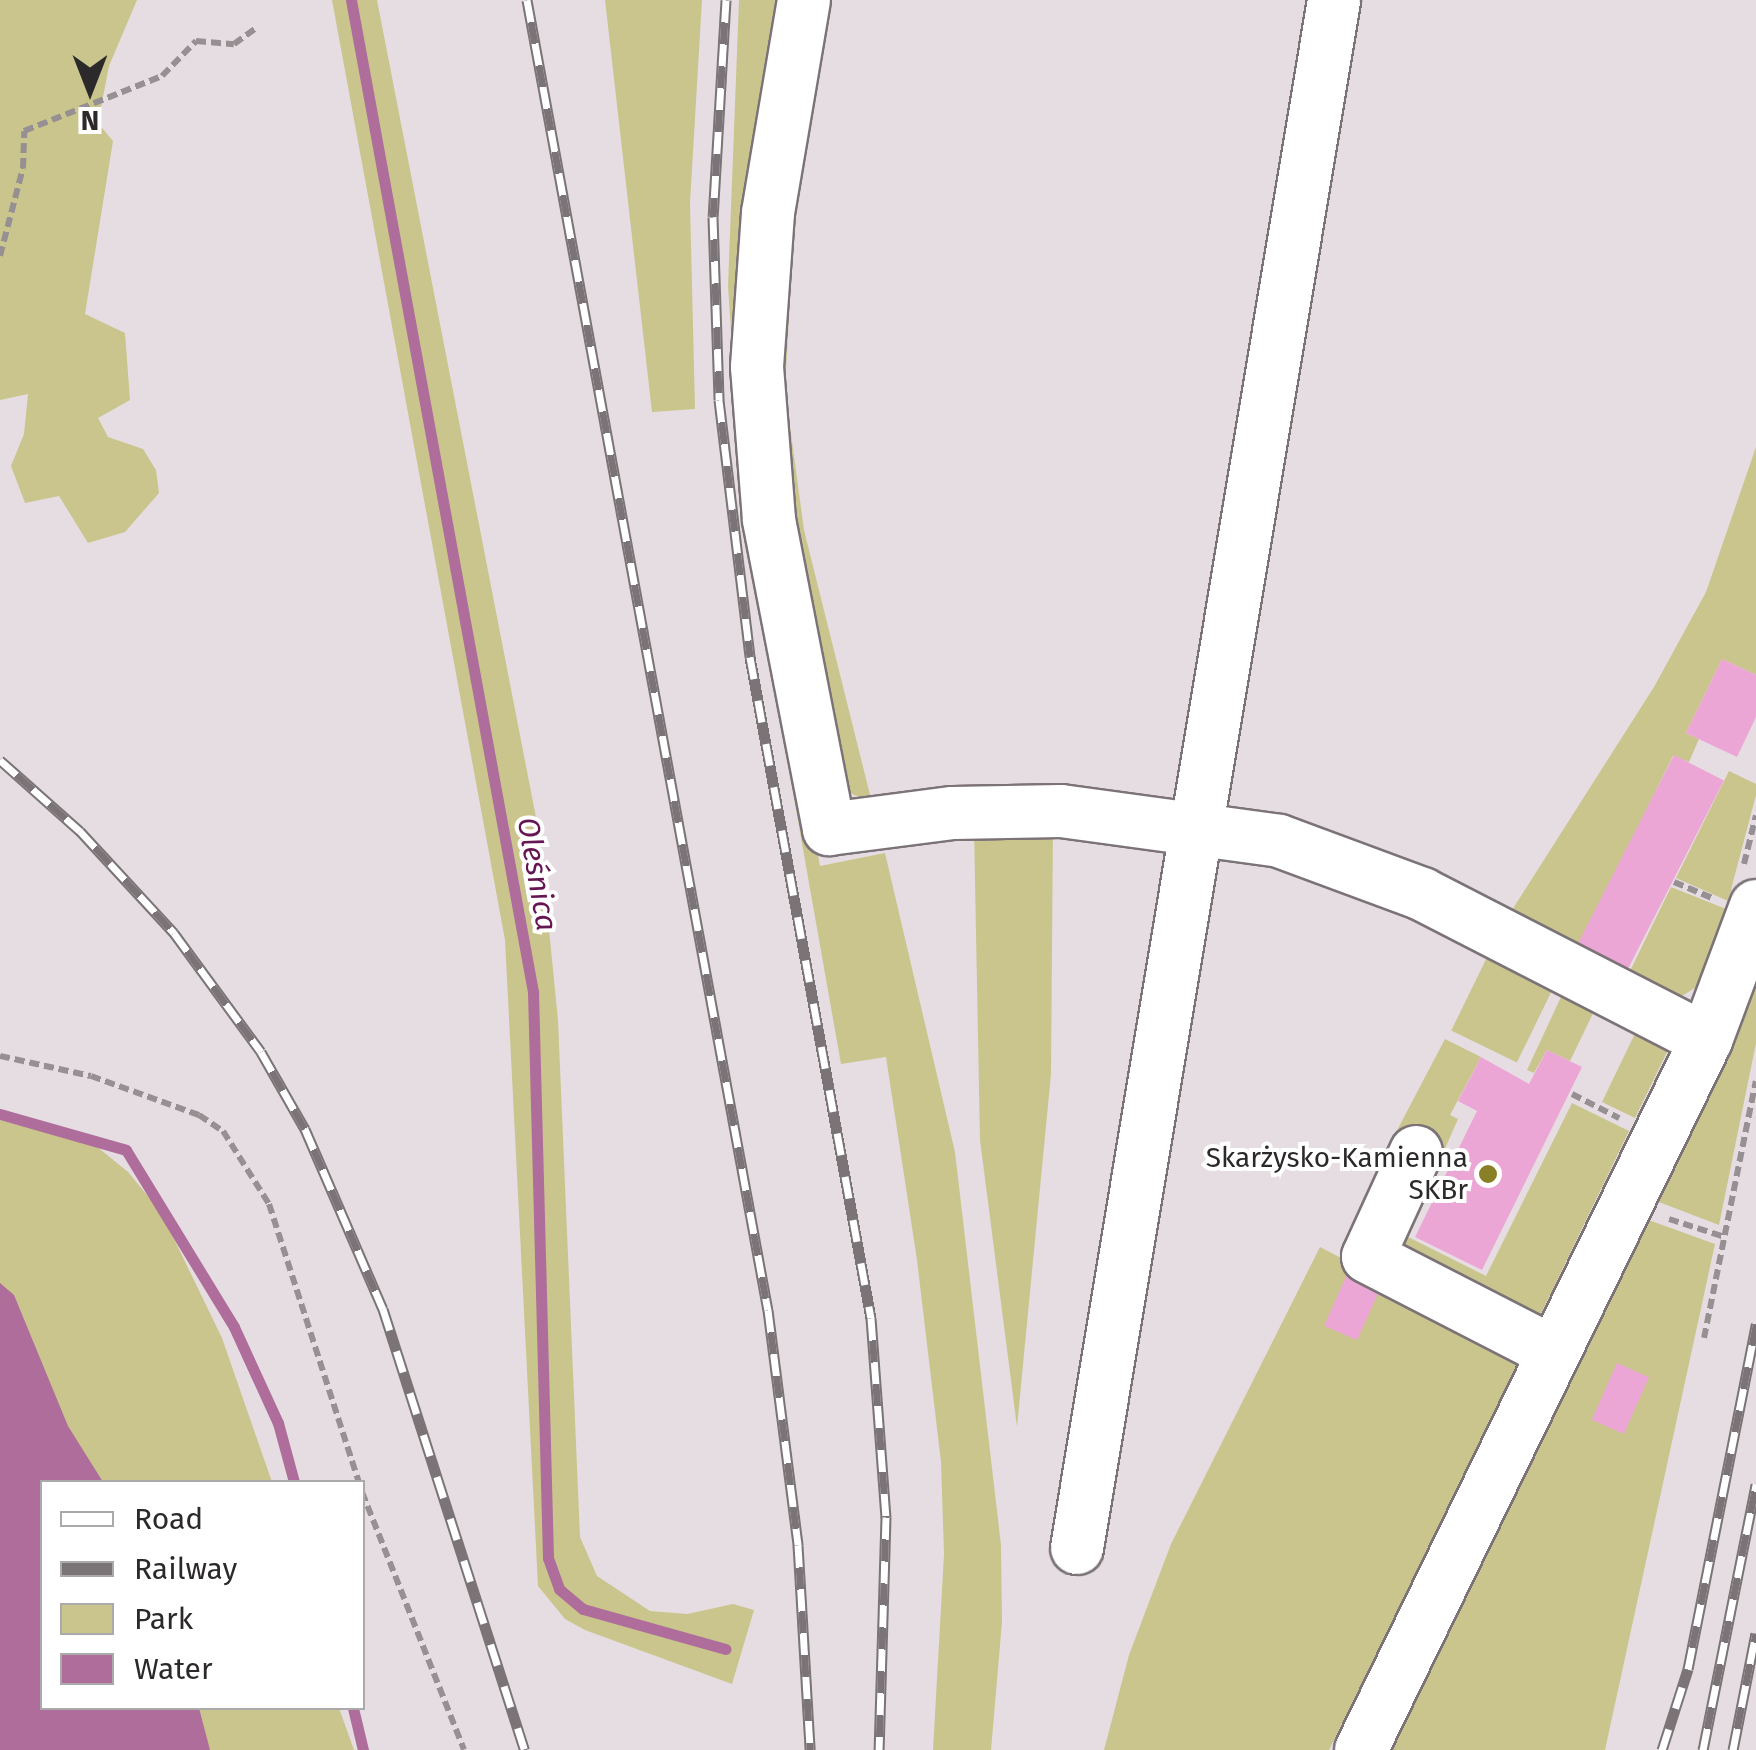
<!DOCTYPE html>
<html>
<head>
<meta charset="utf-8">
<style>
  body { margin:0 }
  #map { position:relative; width:1756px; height:1750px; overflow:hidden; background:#e6dde2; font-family:"Fira Sans",sans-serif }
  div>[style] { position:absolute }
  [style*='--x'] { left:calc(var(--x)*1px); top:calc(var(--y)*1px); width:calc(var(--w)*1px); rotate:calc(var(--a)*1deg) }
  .green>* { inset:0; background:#cac58d; transform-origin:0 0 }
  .water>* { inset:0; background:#ae6d9a }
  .stream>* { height:11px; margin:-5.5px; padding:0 5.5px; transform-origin:5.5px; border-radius:5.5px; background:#ae6d9a }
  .building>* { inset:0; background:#eca6d6; transform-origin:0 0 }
  .path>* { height:6px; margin-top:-3px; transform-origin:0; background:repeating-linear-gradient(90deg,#969093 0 10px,transparent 0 15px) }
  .roads { filter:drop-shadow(2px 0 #7b7378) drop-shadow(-2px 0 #7b7378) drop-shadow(0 2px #7b7378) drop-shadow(0 -2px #7b7378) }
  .minor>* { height:52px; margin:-26px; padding:0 26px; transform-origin:26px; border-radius:26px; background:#fff }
  .rail>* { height:11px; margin-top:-5.5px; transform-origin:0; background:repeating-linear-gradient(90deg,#fff 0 22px,#7a7477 0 44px); box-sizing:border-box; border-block:2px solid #7a7477 }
  .dots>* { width:28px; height:28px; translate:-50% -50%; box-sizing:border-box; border:5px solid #fff; border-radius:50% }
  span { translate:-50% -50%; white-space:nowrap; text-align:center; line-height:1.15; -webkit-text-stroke:8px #fff; paint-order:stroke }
  .poi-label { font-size:28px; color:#2c292b }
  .right { translate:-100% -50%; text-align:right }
  .water-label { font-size:30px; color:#651552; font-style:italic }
  .legend { position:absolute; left:40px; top:1480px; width:325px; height:230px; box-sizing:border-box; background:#fff; border:2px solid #aba9aa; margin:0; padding:12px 18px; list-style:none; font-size:30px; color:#2c292b }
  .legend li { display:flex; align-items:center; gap:20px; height:50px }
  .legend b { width:50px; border:2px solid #aba9aa }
  .north { position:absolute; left:40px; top:40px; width:100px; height:100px; -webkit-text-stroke:8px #fff; paint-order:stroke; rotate:180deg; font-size:28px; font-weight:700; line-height:40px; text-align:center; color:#2c292b }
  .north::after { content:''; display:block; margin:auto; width:35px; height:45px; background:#2c292b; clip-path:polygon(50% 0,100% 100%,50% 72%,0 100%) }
</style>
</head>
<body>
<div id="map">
  <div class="green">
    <div style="clip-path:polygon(0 0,137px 0,109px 66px,98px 123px,113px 141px,85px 314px,125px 333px,130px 400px,98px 418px,108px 437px,143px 449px,156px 470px,159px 493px,125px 532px,88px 543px,59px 496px,25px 503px,11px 466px,24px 434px,28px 394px,0 400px)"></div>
    <div style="clip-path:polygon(332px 0,377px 0,540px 838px,558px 1020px,580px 1537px,597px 1576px,650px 1611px,687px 1614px,733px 1604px,754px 1610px,732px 1684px,585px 1630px,565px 1619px,538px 1586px,505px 940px)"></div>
    <div style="clip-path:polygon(605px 0,702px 0,690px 203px,695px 409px,652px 412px)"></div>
    <div style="clip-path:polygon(739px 0,793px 0,754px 240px,796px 744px,820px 866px,885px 853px,955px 1152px,1001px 1545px,1002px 1622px,991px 1750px,933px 1750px,944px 1554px,941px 1462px,917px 1260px,886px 1057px,841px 1064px,743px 510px,728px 286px)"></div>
    <div style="clip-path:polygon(813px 0,831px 0,794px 226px,785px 389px,804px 530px,872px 803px,850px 793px,810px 678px,770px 287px)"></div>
    <div style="clip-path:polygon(1756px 447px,1756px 675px,1722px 659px,1686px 733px,1699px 739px,1689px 762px,1673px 756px,1574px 956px,1505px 921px,1654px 687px,1706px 592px)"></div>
    <div style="clip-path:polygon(1729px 771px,1756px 784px,1756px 795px,1728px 901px,1676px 878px)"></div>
    <div style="clip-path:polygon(1053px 827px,1051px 1074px,1017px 1427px,980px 1140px,974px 829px)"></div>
    <div style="clip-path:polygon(1671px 887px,1726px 909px,1701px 984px,1682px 996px,1665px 996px,1629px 973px)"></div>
    <div style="left:1492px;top:947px;width:73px;height:93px;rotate:26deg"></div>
    <div style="clip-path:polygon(1756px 965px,1756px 1043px,1719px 1225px,1651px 1199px)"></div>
    <div style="clip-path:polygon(1567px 984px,1600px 999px,1570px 1061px,1547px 1050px,1534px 1073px,1527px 1070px)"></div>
    <div style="clip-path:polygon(1642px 1019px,1669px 1048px,1635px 1118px,1602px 1102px)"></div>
    <div style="clip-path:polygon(1445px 1039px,1481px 1057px,1450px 1115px,1458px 1119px,1440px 1160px,1393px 1138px)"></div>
    <div style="clip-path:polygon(1572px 1103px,1629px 1131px,1536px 1324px,1401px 1255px,1402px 1234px,1486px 1276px)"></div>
    <div style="clip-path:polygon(0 1120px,95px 1145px,128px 1172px,161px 1212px,222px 1338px,272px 1482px,42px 1482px,42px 1708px,339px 1708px,354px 1750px,0 1750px)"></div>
    <div style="clip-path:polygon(1643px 1218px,1715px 1244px,1605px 1750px,1376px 1750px)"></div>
    <div style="clip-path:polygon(1320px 1247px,1524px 1353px,1329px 1750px,1104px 1750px,1129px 1655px,1171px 1544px)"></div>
  </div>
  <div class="water">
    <div style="clip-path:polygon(0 1283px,14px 1295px,68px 1426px,103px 1482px,42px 1482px,42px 1708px,199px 1708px,210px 1750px,0 1750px)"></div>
  </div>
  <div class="stream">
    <div style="--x:351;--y:0;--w:1009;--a:79.6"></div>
    <div style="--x:533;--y:992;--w:566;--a:88.48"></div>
    <div style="--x:548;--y:1558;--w:33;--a:70"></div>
    <div style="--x:559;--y:1589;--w:31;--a:40"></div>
    <div style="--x:583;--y:1609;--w:148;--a:15.7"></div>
    <div style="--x:0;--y:1114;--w:131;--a:15.9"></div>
    <div style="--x:126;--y:1150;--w:207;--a:58.6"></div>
    <div style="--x:234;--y:1327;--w:106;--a:65.4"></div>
    <div style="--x:278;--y:1423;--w:61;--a:74.8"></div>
    <div style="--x:353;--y:1708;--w:43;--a:76.6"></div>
  </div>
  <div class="building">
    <div style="clip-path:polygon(1722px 659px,1756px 675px,1756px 717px,1737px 757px,1686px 733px)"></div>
    <div style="left:1674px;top:755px;width:56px;height:216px;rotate:27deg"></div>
    <div style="clip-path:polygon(1547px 1050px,1582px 1067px,1482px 1270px,1415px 1237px,1477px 1111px,1458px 1101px,1481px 1057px,1529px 1084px)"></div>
    <div style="left:1349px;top:1270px;width:36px;height:61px;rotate:24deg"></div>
    <div style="left:1617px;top:1363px;width:35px;height:62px;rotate:24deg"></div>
  </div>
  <div class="path">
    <div style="--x:0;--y:256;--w:91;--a:-75.4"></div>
    <div style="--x:23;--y:168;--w:37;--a:-88"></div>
    <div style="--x:24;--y:131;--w:149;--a:-21.7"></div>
    <div style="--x:162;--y:76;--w:49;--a:-45.8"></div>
    <div style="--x:196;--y:41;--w:38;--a:5"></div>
    <div style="--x:234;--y:44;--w:27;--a:-36"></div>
    <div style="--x:1744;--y:864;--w:50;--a:-76.2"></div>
    <div style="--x:1674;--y:882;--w:41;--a:22.8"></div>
    <div style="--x:0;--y:1056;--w:93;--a:12.4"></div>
    <div style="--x:91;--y:1076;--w:115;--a:19.9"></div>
    <div style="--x:199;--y:1115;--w:29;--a:34"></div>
    <div style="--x:223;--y:1131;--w:86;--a:57.8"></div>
    <div style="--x:269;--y:1204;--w:292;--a:72.1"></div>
    <div style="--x:1572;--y:1094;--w:53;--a:27.1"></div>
    <div style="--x:1669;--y:1219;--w:59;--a:17.8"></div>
    <div style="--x:1704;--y:1338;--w:262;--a:-78.6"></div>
    <div style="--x:362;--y:1492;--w:277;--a:68.4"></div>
  </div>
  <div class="roads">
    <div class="minor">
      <div style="--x:804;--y:0;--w:216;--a:99.6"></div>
      <div style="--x:768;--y:213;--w:154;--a:94.1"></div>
      <div style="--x:757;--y:367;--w:153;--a:85.5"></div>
      <div style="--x:769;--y:520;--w:315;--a:79"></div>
      <div style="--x:829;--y:829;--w:125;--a:-7.4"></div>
      <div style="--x:953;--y:813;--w:108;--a:-1.1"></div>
      <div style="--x:1061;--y:811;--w:220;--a:7.8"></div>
      <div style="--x:1279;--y:841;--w:153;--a:20.3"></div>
      <div style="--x:1422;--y:894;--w:319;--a:27.2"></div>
      <div style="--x:1416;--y:1152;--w:115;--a:114.6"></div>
      <div style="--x:1368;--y:1257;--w:208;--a:27.2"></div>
      <div style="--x:1077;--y:1548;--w:1569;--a:-80.57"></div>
      <div style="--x:1361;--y:1750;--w:789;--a:-64.08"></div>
      <div style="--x:1706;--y:1040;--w:143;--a:-69.5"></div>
    </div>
  </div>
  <div class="rail">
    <div style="--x:527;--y:0;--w:1332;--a:79.58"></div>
    <div style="--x:768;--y:1310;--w:237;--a:82.7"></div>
    <div style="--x:798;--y:1545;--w:205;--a:86.6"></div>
    <div style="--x:726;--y:0;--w:217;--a:93.4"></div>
    <div style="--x:713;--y:217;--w:183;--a:88.1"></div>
    <div style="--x:719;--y:400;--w:259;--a:83.1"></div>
    <div style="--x:750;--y:657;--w:672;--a:79.63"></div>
    <div style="--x:871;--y:1318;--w:200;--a:85.7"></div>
    <div style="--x:886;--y:1517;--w:233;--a:91.7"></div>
    <div style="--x:0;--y:760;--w:107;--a:41.6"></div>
    <div style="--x:80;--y:831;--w:139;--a:47.3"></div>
    <div style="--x:174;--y:933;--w:147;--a:53.8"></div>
    <div style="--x:261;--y:1052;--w:89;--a:60.3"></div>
    <div style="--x:305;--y:1129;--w:196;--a:66.6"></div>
    <div style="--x:383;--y:1309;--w:463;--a:72.2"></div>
    <div style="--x:1662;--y:1750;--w:85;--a:-72.2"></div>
    <div style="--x:1688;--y:1669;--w:352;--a:-78.8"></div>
    <div style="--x:1703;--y:1750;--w:271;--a:-78.7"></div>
    <div style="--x:1733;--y:1750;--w:119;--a:-78.9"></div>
  </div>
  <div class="dots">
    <div style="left:1488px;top:1174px;background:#887f26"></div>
  </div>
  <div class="poi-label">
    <span class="right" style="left:1468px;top:1174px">Skarżysko-Kamienna<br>SKBr</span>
  </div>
  <div class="water-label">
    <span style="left:537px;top:874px;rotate:80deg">Oleśnica</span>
  </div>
  <ul class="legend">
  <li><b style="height:12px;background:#fff"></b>Road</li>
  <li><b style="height:12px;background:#7a7477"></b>Railway</li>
  <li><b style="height:28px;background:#cac58d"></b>Park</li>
  <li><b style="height:28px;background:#ae6d9a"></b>Water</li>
  </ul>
  <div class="north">N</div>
</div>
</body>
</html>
